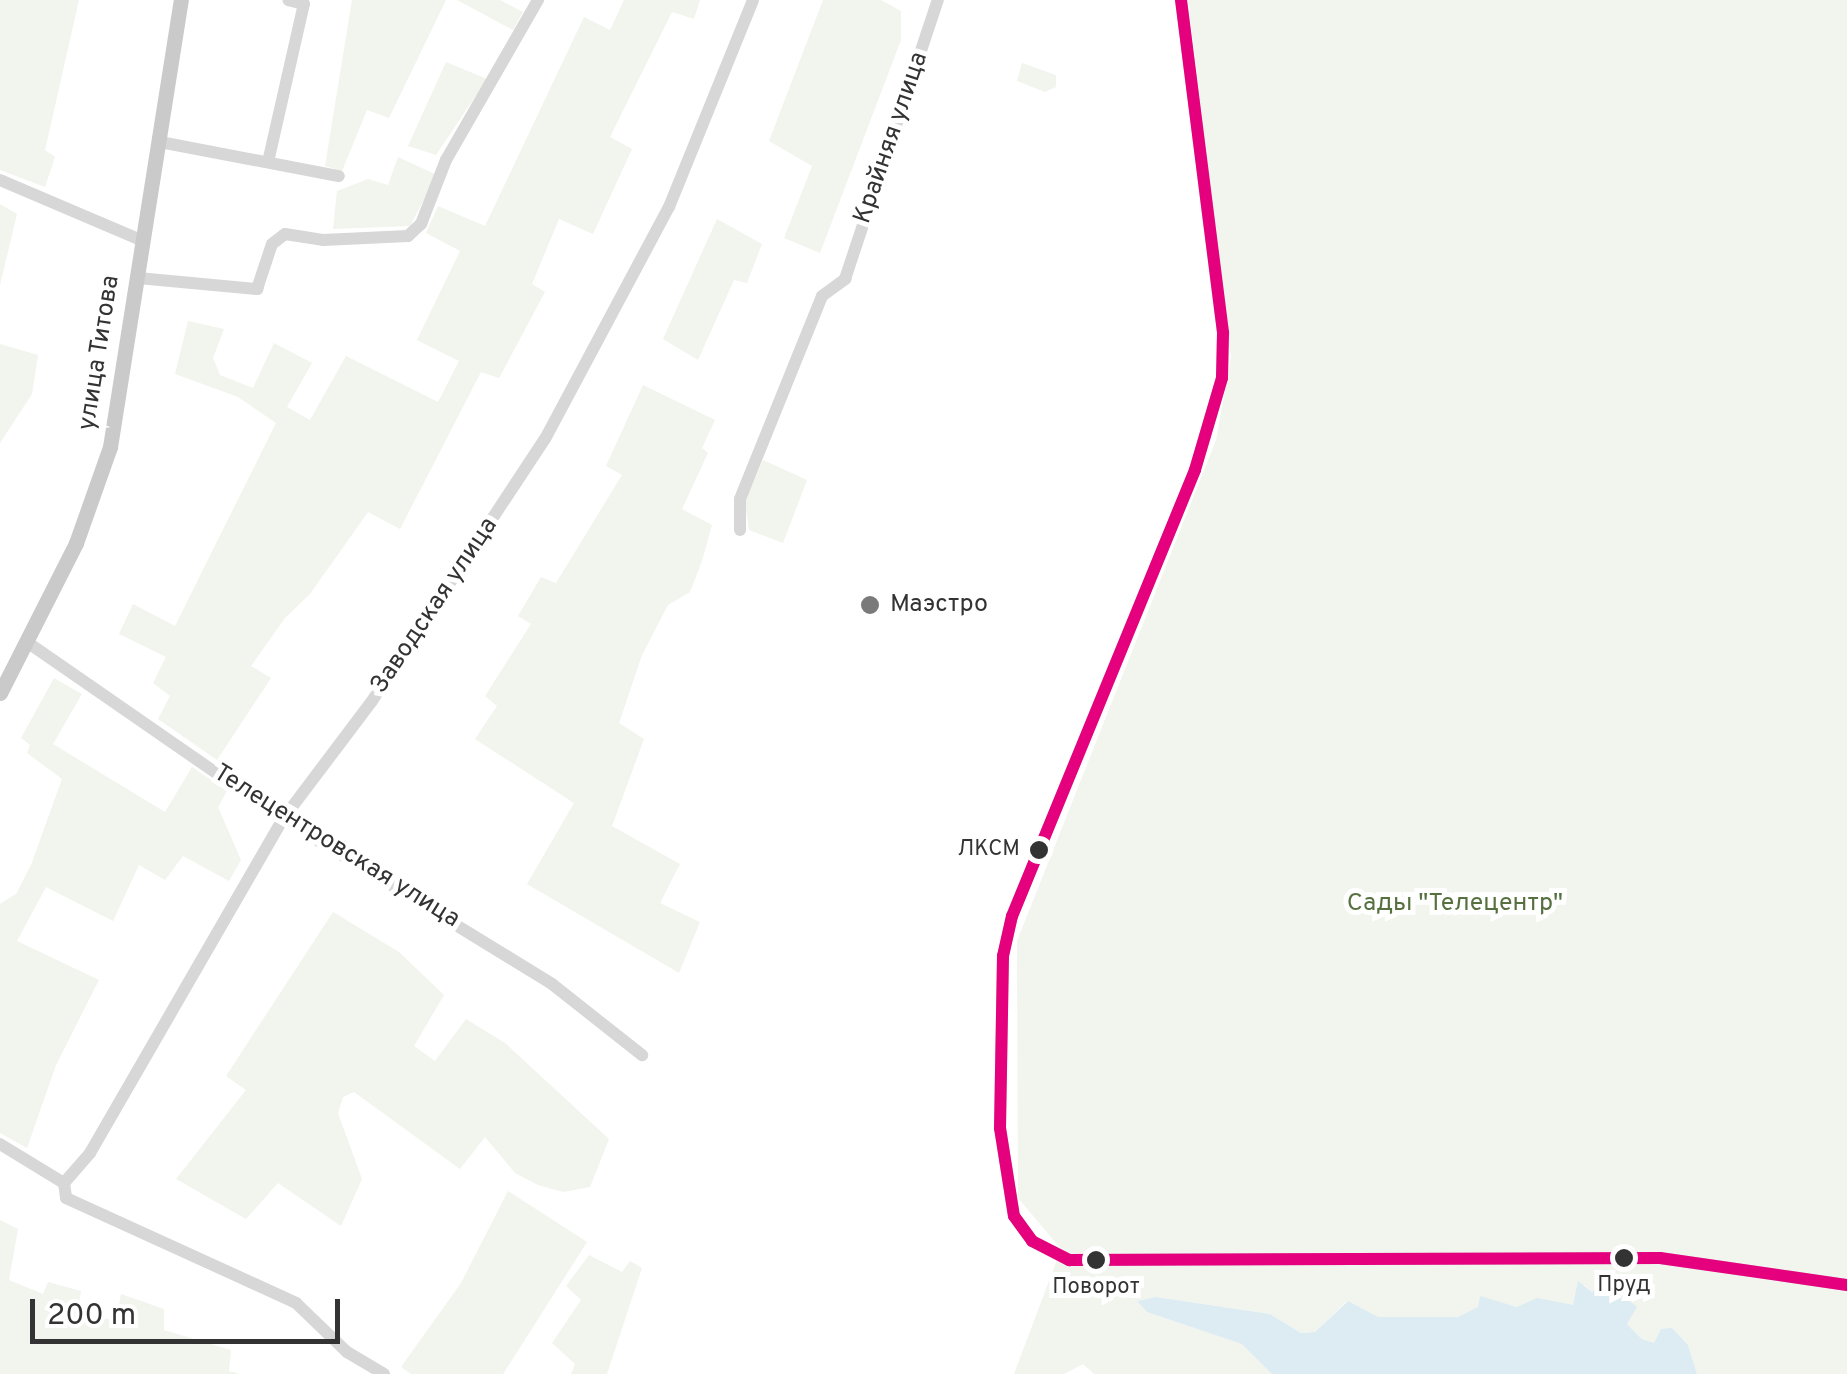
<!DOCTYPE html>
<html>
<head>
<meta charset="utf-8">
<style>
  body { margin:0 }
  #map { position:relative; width:1847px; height:1374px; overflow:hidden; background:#fff; font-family:Overpass,sans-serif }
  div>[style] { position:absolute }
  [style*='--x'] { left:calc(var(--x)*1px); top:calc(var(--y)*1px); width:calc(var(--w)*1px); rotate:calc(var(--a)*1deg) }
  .green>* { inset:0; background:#f1f5ed }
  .water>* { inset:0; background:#ddebf3 }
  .minor>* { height:12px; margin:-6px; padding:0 6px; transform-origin:6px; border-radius:6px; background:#d7d7d7 }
  .major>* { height:15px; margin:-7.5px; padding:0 7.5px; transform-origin:7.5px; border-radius:7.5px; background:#cacaca }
  .bus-1>* { height:12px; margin:-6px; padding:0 6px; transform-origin:6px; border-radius:6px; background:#e5007d }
  .dots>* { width:28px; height:28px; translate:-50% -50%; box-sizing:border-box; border:5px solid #fff; border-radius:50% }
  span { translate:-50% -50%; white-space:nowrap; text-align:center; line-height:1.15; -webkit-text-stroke:10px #fff; paint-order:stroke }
  .bus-label { font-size:22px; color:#333 }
  .right { translate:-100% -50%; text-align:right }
  .street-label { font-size:25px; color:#333 }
  .poi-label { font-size:25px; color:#333 }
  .left { translate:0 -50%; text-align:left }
  .park-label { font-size:25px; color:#56703f }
  .scale { position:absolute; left:30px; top:1299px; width:310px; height:45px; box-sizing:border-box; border:5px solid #333; border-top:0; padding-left:12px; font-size:30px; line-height:35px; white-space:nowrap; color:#333; -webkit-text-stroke:8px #fff; paint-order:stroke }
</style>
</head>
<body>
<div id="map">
  <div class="green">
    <div style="clip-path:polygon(0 0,79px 0,45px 150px,55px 157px,45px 187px,0 170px)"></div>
    <div style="clip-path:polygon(352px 0,446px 0,389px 118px,367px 110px,342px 171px,325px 166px)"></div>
    <div style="clip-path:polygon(457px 0,500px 0,523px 12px,513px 30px)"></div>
    <div style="clip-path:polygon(624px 0,700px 0,694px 19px,672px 12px,610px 137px,632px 149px,593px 234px,559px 219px,532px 284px,545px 292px,499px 378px,481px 372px,400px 529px,368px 512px,310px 594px,285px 618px,251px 666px,271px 678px,217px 760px,158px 719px,170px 696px,153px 683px,166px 657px,119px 634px,133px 604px,175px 626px,276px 423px,238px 397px,175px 374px,188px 321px,224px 329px,213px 358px,220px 375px,253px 388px,274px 343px,312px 363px,287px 407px,310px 420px,346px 356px,438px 402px,459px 361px,417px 340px,460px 251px,426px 233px,438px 206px,485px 226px,584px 17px,610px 30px)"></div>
    <div style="clip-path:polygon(823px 0,881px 0,901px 11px,901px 40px,820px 253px,784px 238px,812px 166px,769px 141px)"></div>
    <div style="clip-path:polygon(1188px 0,1847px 0,1847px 1374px,1697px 1374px,1688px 1345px,1672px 1328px,1654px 1343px,1642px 1339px,1627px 1324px,1636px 1307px,1604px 1281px,1592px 1292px,1584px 1285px,1574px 1305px,1517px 1307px,1480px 1297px,1478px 1307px,1459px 1317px,1377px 1317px,1347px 1301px,1315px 1332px,1301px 1333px,1270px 1314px,1156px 1297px,1137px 1301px,1147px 1312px,1243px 1344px,1272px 1374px,1094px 1374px,1083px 1364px,1064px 1374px,1014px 1374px,1061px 1249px,1018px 1198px,1017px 941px,1216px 440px,1231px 357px)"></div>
    <div style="clip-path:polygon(446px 62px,487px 79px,436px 155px,408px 146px)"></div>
    <div style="clip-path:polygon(1022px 63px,1056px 75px,1056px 87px,1045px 92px,1017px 81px)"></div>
    <div style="clip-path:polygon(398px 157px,437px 175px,410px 226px,333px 229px,337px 191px,368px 179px,388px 185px)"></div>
    <div style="clip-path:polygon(0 204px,17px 214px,0 285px)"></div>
    <div style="clip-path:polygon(717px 219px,762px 244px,747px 283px,734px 280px,698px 360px,663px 339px)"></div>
    <div style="clip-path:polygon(0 344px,38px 355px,32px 394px,0 443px)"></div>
    <div style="clip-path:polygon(643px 385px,715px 420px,702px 448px,708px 453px,682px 509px,712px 525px,702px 561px,690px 592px,668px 605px,642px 655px,619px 723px,644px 739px,612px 826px,680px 864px,660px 903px,700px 922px,679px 973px,527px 884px,574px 803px,475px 739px,497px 706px,485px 696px,531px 624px,518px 616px,541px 577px,556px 583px,622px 475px,606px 466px)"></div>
    <div style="clip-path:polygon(763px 460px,807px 480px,783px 543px,749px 530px,745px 501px)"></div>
    <div style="clip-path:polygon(54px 678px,82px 694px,53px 744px,165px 812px,192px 767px,227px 791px,218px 807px,241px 860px,229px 881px,183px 856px,165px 880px,139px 865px,113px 921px,46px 887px,17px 941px,99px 980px,56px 1065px,27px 1148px,0 1133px,0 904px,16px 894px,31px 865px,62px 779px,27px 753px,30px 745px,21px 738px)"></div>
    <div style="clip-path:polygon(333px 912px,399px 952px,444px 995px,414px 1046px,435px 1061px,466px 1019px,505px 1043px,609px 1139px,590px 1187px,563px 1192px,538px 1185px,515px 1173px,485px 1137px,460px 1169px,354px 1092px,343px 1097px,338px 1113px,362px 1179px,341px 1226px,278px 1183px,246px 1219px,176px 1179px,246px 1090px,226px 1076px)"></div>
    <div style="clip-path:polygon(508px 1191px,587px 1242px,503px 1374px,411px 1374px,401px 1367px,461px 1283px)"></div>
    <div style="clip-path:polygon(0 1220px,18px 1229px,9px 1280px,43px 1294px,48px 1282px,81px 1291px,78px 1312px,116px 1321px,121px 1294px,164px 1309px,164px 1330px,231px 1350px,229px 1371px,240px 1374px,0 1374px)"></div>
    <div style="clip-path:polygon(589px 1255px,622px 1272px,630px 1261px,642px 1268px,607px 1374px,571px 1374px,575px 1364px,552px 1343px,581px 1300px,566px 1286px)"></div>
  </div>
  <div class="water">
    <div style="clip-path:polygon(1604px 1280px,1637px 1307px,1627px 1324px,1642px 1339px,1654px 1343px,1661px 1329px,1672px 1328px,1688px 1345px,1697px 1374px,1272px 1374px,1242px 1344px,1147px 1312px,1137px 1301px,1156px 1297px,1270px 1314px,1301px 1333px,1315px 1332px,1348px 1301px,1378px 1317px,1458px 1317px,1478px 1307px,1480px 1296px,1517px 1307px,1537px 1298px,1573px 1305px,1578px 1281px,1592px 1292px)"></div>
  </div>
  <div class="minor">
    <div style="--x:1181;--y:0;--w:336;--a:82.8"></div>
    <div style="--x:1223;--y:333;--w:45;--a:91.3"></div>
    <div style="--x:1222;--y:378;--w:96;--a:106.4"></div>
    <div style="--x:1195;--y:470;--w:482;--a:112.3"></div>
    <div style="--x:1012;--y:916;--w:41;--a:102.7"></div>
    <div style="--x:1003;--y:956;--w:172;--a:91"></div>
    <div style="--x:1000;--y:1128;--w:89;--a:81"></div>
    <div style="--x:1014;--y:1216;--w:31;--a:54"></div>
    <div style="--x:1032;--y:1241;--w:42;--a:27.2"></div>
    <div style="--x:1069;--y:1260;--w:591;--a:-0.19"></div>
    <div style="--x:1660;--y:1258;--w:189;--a:8.2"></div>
    <div style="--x:160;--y:142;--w:182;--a:10.8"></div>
    <div style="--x:268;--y:162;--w:162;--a:-77.2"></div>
    <div style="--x:304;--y:4;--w:16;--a:-166"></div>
    <div style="--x:0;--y:180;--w:155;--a:23.1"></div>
    <div style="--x:138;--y:278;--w:120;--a:5.3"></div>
    <div style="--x:257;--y:289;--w:47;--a:-71.6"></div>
    <div style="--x:272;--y:244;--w:16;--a:-38"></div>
    <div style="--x:285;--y:234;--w:38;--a:9"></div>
    <div style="--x:323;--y:240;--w:85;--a:-2.7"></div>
    <div style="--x:408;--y:236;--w:18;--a:-43"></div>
    <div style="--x:421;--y:224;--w:69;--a:-68.7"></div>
    <div style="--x:446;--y:160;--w:185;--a:-60.1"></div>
    <div style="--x:740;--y:530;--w:31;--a:-90"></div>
    <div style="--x:740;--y:499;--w:219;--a:-68"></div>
    <div style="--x:822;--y:296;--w:29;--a:-36"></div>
    <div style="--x:845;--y:279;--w:294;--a:-71.6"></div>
    <div style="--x:27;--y:642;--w:311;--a:34.7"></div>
    <div style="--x:283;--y:819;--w:316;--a:31.5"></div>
    <div style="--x:552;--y:984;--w:115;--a:38.3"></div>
    <div style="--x:0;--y:1144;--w:75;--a:31.4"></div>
    <div style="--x:64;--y:1183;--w:15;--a:82"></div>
    <div style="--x:66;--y:1198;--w:253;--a:24.5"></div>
    <div style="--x:296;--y:1303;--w:71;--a:43.9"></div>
    <div style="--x:347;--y:1352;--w:43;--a:30.7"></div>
    <div style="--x:64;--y:1183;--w:40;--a:-49"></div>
    <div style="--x:90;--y:1153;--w:386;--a:-60"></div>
    <div style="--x:283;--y:819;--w:148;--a:-53"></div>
    <div style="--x:372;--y:701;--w:314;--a:-56.6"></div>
    <div style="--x:545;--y:439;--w:263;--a:-61.9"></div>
    <div style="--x:669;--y:207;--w:223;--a:-67.9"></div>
  </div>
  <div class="major">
    <div style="--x:0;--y:693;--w:168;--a:-63.1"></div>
    <div style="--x:76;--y:543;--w:102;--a:-70.5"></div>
    <div style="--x:110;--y:447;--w:453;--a:-81"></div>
  </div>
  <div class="bus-1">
    <div style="--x:1181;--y:0;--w:336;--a:82.8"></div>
    <div style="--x:1223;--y:333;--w:45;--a:91.3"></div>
    <div style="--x:1222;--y:378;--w:96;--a:106.4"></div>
    <div style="--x:1195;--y:470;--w:482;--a:112.3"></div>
    <div style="--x:1012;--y:916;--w:41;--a:102.7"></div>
    <div style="--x:1003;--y:956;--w:172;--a:91"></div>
    <div style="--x:1000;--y:1128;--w:89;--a:81"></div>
    <div style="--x:1014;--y:1216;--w:31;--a:54"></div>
    <div style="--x:1032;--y:1241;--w:42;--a:27.2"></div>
    <div style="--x:1069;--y:1260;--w:591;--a:-0.19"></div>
    <div style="--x:1660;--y:1258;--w:189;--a:8.2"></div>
  </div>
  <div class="dots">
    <div style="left:870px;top:605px;background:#7a7a7a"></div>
    <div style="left:1039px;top:850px;background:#333"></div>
    <div style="left:1624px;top:1258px;background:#333"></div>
    <div style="left:1096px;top:1260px;background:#333"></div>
  </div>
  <div class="bus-label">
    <span class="right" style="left:1020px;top:850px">ЛКСМ</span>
    <span style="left:1624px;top:1286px">Пруд</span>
    <span style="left:1096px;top:1288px">Поворот</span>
  </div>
  <div class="street-label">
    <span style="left:892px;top:138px;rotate:-71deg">Крайняя улица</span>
    <span style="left:100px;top:353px;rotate:-81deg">улица Титова</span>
    <span style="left:435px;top:606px;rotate:-56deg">Заводская улица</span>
    <span style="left:336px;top:847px;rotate:32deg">Телецентровская улица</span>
  </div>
  <div class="poi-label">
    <span class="left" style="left:890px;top:605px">Маэстро</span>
  </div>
  <div class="park-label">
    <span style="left:1455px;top:904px">Сады "Телецентр"</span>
  </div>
  <div class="scale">200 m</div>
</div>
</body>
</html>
